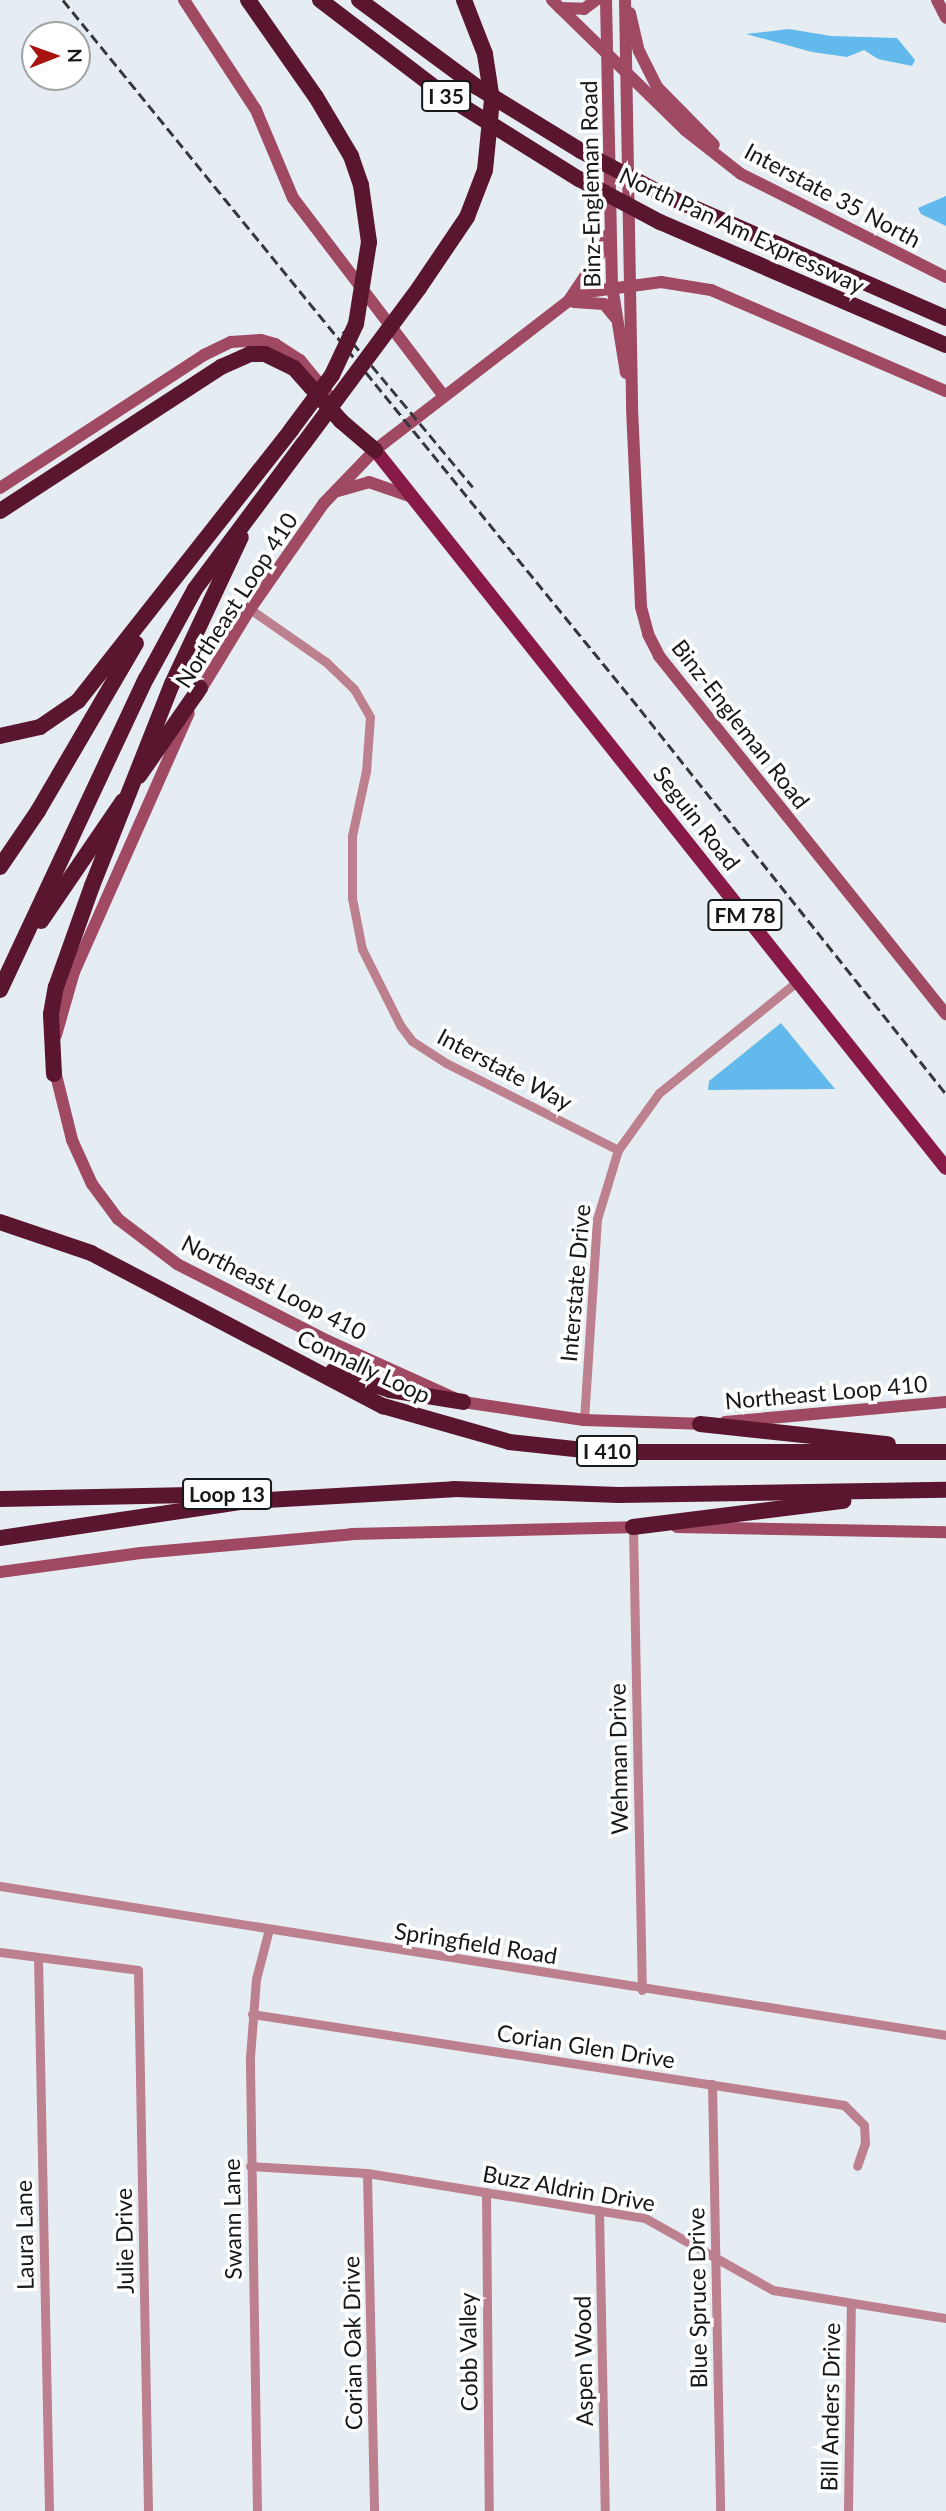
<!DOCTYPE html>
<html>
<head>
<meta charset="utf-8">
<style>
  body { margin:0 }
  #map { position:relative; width:946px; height:2511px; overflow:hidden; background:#e6edf2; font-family:Lato,sans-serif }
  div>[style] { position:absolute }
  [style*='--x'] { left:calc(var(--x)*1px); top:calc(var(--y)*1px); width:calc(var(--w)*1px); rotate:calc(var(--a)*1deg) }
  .water>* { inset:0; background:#61baeb }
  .street>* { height:9px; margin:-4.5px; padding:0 4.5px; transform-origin:4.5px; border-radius:4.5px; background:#bc808f }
  .secondary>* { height:12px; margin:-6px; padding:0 6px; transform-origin:6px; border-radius:6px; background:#9f4963 }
  .primary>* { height:14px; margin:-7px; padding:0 7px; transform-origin:7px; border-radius:7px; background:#871b45 }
  .highway>* { height:16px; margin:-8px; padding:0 8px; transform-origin:8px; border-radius:8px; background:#5b162f }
  .rail>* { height:2.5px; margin-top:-1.25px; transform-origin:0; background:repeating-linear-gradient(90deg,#35383a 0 10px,transparent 0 15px) }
  .highway-bridge>* { height:16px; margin:-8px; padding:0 8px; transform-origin:8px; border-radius:8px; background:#5b162f }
  span { translate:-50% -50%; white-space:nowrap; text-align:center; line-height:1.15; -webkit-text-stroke:7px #fff; paint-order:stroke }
  .shield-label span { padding:2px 5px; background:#fff; border:2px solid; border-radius:5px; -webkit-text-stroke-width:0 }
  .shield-label { font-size:21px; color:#16181a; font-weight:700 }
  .street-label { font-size:23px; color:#16181a }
  .north { position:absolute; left:21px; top:21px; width:70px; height:70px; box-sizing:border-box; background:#fff; border:2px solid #a2a3a3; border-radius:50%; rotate:89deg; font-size:19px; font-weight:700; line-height:28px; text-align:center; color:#16181a }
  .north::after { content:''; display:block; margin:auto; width:24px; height:32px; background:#a7130e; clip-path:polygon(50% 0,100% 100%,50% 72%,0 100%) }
</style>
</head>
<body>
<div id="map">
  <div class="water">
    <div style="clip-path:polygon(789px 29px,831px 36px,897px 38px,915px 60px,912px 66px,878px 59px,864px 50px,847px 57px,812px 52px,746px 34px)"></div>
    <div style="clip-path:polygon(946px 196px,946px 226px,921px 214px,918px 208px)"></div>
    <div style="clip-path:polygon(781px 1023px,835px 1089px,708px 1090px,709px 1081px)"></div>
  </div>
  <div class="street">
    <div style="--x:250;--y:609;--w:93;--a:34.9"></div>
    <div style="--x:326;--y:662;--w:39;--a:44"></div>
    <div style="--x:354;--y:689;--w:32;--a:60"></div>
    <div style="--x:370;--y:717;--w:54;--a:94.2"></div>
    <div style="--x:366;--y:771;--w:66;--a:102.2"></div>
    <div style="--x:352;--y:836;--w:62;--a:90"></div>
    <div style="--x:352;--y:898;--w:52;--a:78.9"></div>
    <div style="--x:362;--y:949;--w:85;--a:63.4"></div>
    <div style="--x:400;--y:1025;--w:20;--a:53"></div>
    <div style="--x:412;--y:1041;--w:40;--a:32.9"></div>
    <div style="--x:446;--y:1063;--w:193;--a:26.8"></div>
    <div style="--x:584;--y:1420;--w:201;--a:-86.3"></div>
    <div style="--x:597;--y:1219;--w:72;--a:-73.1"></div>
    <div style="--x:618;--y:1150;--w:70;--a:-54.3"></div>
    <div style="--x:659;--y:1093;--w:179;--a:-38.9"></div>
    <div style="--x:633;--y:1527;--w:463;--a:88.9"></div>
    <div style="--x:0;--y:1886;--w:958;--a:8.95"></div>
    <div style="--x:0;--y:1952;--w:139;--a:7.4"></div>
    <div style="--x:138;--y:1970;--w:541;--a:88.94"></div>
    <div style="--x:38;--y:1957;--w:554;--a:88.86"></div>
    <div style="--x:252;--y:2014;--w:599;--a:8.74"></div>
    <div style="--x:844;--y:2105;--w:28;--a:45"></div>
    <div style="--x:864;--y:2125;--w:18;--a:87"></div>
    <div style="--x:865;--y:2143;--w:24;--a:109"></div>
    <div style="--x:712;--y:2084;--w:427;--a:88.9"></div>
    <div style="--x:250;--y:2166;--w:117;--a:3.4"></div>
    <div style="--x:367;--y:2173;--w:282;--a:9.2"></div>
    <div style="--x:645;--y:2218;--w:147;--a:29.4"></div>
    <div style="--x:773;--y:2290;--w:175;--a:9.2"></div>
    <div style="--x:367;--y:2173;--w:338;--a:88.8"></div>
    <div style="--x:486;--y:2192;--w:319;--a:89.5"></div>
    <div style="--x:599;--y:2210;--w:301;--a:88.9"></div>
    <div style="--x:257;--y:2511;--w:454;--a:-90.9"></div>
    <div style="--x:250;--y:2057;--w:78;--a:-85.6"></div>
    <div style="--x:256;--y:1979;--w:52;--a:-75.4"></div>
    <div style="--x:848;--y:2511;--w:208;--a:-89.2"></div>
  </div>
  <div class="secondary">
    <div style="--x:184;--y:0;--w:131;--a:56.8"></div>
    <div style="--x:256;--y:110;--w:95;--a:67.2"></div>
    <div style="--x:293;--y:198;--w:248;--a:52.7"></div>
    <div style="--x:552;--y:0;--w:186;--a:44.3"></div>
    <div style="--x:685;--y:130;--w:71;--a:38.2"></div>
    <div style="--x:741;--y:174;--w:229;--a:26.7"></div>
    <div style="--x:606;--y:0;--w:286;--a:88.8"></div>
    <div style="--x:612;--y:286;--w:88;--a:80.9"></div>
    <div style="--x:625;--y:0;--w:408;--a:89"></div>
    <div style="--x:632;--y:408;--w:199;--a:87.4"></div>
    <div style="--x:641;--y:607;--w:28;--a:75"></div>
    <div style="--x:648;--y:634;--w:25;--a:63"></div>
    <div style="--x:659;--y:656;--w:459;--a:51.3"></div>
    <div style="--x:937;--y:0;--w:20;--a:63"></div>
    <div style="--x:560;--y:8;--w:24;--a:2"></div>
    <div style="--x:584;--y:9;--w:15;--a:-37"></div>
    <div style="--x:630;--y:13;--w:39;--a:77"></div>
    <div style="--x:639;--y:51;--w:40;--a:63.4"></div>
    <div style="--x:657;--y:87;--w:81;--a:45.5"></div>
    <div style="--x:569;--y:300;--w:55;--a:-56"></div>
    <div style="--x:600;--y:254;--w:21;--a:-67"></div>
    <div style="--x:574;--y:302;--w:30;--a:4"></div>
    <div style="--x:604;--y:304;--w:17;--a:50"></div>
    <div style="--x:0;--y:488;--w:244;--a:-33.1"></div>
    <div style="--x:204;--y:355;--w:30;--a:-26"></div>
    <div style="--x:231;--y:342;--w:30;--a:-4"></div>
    <div style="--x:261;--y:340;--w:15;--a:16"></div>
    <div style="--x:275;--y:344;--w:30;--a:33"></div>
    <div style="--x:300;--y:360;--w:43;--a:50.7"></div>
    <div style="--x:338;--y:491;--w:32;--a:-16"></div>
    <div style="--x:369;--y:482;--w:46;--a:19.2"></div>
    <div style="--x:197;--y:696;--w:102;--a:-58.7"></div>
    <div style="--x:250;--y:609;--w:129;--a:-55.1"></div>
    <div style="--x:324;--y:503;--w:74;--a:-46.1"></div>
    <div style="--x:375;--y:450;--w:242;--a:-37.6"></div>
    <div style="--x:567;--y:302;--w:22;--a:-27"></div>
    <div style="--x:587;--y:292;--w:75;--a:-7.7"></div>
    <div style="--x:661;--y:282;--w:51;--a:9.1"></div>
    <div style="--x:711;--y:290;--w:256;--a:23.3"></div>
    <div style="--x:56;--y:1035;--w:66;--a:-74.1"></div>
    <div style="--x:74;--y:972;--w:283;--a:-66.1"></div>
    <div style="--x:54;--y:1067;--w:75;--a:76.1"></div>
    <div style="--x:72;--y:1140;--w:48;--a:65.6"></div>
    <div style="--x:92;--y:1184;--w:44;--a:53.4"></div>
    <div style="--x:118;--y:1219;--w:74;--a:37.3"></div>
    <div style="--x:177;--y:1264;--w:169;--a:27"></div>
    <div style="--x:328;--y:1341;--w:148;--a:24.3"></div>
    <div style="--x:463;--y:1402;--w:122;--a:8.5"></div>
    <div style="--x:584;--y:1420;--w:123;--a:1.9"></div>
    <div style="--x:725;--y:1422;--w:222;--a:-5.2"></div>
    <div style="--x:677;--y:1527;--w:269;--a:1.1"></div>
    <div style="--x:0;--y:1572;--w:142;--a:-7.7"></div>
    <div style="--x:141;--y:1553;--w:212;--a:-5.1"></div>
    <div style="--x:352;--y:1534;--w:289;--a:-1.4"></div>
  </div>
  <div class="primary">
    <div style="--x:375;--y:450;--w:917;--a:51.51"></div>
  </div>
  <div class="highway">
    <div style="--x:248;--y:0;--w:118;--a:55"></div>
    <div style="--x:316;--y:97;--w:69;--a:59.3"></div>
    <div style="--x:351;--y:156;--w:31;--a:71"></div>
    <div style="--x:361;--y:185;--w:58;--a:82"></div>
    <div style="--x:320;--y:0;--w:158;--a:37.3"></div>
    <div style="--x:446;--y:96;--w:157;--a:32"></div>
    <div style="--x:359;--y:0;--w:147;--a:36.4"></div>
    <div style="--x:477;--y:87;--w:122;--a:31.6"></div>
    <div style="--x:464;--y:0;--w:58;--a:68.7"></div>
    <div style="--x:660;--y:193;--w:312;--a:23.6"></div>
    <div style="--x:660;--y:222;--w:311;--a:23.3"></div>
    <div style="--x:419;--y:288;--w:86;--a:-55.9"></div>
    <div style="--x:467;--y:217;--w:50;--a:-69"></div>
    <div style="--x:0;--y:511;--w:264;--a:-33.1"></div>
    <div style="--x:221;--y:367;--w:32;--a:-24"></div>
    <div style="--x:250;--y:354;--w:15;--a:0"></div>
    <div style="--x:265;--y:354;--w:32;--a:26"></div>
    <div style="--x:294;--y:368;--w:71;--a:48.4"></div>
    <div style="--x:341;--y:421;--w:45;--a:40.5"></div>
    <div style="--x:172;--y:684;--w:162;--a:-64.9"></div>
    <div style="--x:0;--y:736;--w:41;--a:-12.7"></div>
    <div style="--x:40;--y:727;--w:46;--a:-34.4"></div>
    <div style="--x:78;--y:701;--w:345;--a:-51.8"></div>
    <div style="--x:139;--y:776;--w:107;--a:-55.3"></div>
    <div style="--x:0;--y:867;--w:68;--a:-55.8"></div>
    <div style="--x:38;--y:811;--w:194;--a:-59.7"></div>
    <div style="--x:41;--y:921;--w:145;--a:-55.7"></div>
    <div style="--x:0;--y:990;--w:344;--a:-64.9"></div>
    <div style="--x:146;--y:679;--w:102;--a:-61.4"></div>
    <div style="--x:195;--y:589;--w:182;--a:-53.3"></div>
    <div style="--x:54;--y:1074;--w:60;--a:-92.9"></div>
    <div style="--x:51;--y:1014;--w:27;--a:-80"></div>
    <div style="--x:56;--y:987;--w:107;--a:-70.4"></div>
    <div style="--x:0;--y:1222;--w:96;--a:18.8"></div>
    <div style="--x:91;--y:1253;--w:330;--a:27.7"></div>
    <div style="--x:383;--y:1406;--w:131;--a:15.9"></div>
    <div style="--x:509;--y:1442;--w:94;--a:6.1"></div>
    <div style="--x:602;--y:1452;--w:344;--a:0"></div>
    <div style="--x:333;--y:1371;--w:60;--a:18.4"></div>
    <div style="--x:390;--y:1390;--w:74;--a:9.3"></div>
    <div style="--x:700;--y:1424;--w:189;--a:6.1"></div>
    <div style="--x:0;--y:1499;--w:239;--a:-1.2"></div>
    <div style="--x:633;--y:1527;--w:212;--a:-7.1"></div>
    <div style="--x:0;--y:1538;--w:251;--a:-8.5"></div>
    <div style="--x:248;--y:1501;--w:206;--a:-3.3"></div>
    <div style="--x:454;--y:1489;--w:165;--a:2.1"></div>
    <div style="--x:619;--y:1495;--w:327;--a:-0.9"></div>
  </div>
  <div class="rail">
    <div style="--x:63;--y:0;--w:914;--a:50.86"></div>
    <div style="--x:640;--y:709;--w:492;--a:51.5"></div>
    <div style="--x:343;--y:331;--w:203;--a:50.2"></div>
  </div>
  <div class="highway-bridge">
    <div style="--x:581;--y:151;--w:89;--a:28"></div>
    <div style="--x:485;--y:170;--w:70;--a:-84.3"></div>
    <div style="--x:492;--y:100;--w:47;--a:-98.7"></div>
    <div style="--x:579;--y:179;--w:92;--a:28"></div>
    <div style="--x:291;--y:430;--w:69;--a:-53.3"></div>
    <div style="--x:332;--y:375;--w:56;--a:-64.8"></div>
    <div style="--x:356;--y:324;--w:83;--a:-81"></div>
    <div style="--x:304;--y:443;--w:193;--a:-53.4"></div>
    <div style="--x:92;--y:886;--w:217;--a:-68.4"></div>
  </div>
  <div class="shield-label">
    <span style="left:446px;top:96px">I 35</span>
    <span style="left:745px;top:915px">FM 78</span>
    <span style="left:607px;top:1451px">I 410</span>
    <span style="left:227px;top:1494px">Loop 13</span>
  </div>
  <div class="street-label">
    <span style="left:590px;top:184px;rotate:-91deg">Binz-Engleman Road</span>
    <span style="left:833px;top:195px;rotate:28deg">Interstate 35 North</span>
    <span style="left:742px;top:230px;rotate:25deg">North Pan Am Expressway</span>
    <span style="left:236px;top:600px;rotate:-57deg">Northeast Loop 410</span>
    <span style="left:741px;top:724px;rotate:52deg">Binz-Engleman Road</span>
    <span style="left:697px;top:818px;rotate:52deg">Seguin Road</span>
    <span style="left:505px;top:1069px;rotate:28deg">Interstate Way</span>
    <span style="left:575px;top:1283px;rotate:-85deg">Interstate Drive</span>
    <span style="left:274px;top:1287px;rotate:27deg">Northeast Loop 410</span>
    <span style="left:364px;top:1366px;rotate:25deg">Connally Loop</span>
    <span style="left:826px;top:1392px;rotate:-5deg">Northeast Loop 410</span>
    <span style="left:618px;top:1759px;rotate:-91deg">Wehman Drive</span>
    <span style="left:476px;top:1943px;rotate:9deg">Springfield Road</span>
    <span style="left:586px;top:2046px;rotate:9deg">Corian Glen Drive</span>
    <span style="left:569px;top:2188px;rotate:10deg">Buzz Aldrin Drive</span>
    <span style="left:232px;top:2219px;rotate:-91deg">Swann Lane</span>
    <span style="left:24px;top:2235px;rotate:-91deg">Laura Lane</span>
    <span style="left:124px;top:2241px;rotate:-91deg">Julie Drive</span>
    <span style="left:697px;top:2298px;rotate:-91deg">Blue Spruce Drive</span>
    <span style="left:352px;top:2343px;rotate:-91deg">Corian Oak Drive</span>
    <span style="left:468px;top:2352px;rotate:-91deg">Cobb Valley</span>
    <span style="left:583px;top:2361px;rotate:-91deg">Aspen Wood</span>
    <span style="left:830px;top:2407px;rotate:-89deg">Bill Anders Drive</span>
  </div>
  <div class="north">N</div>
</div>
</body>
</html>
